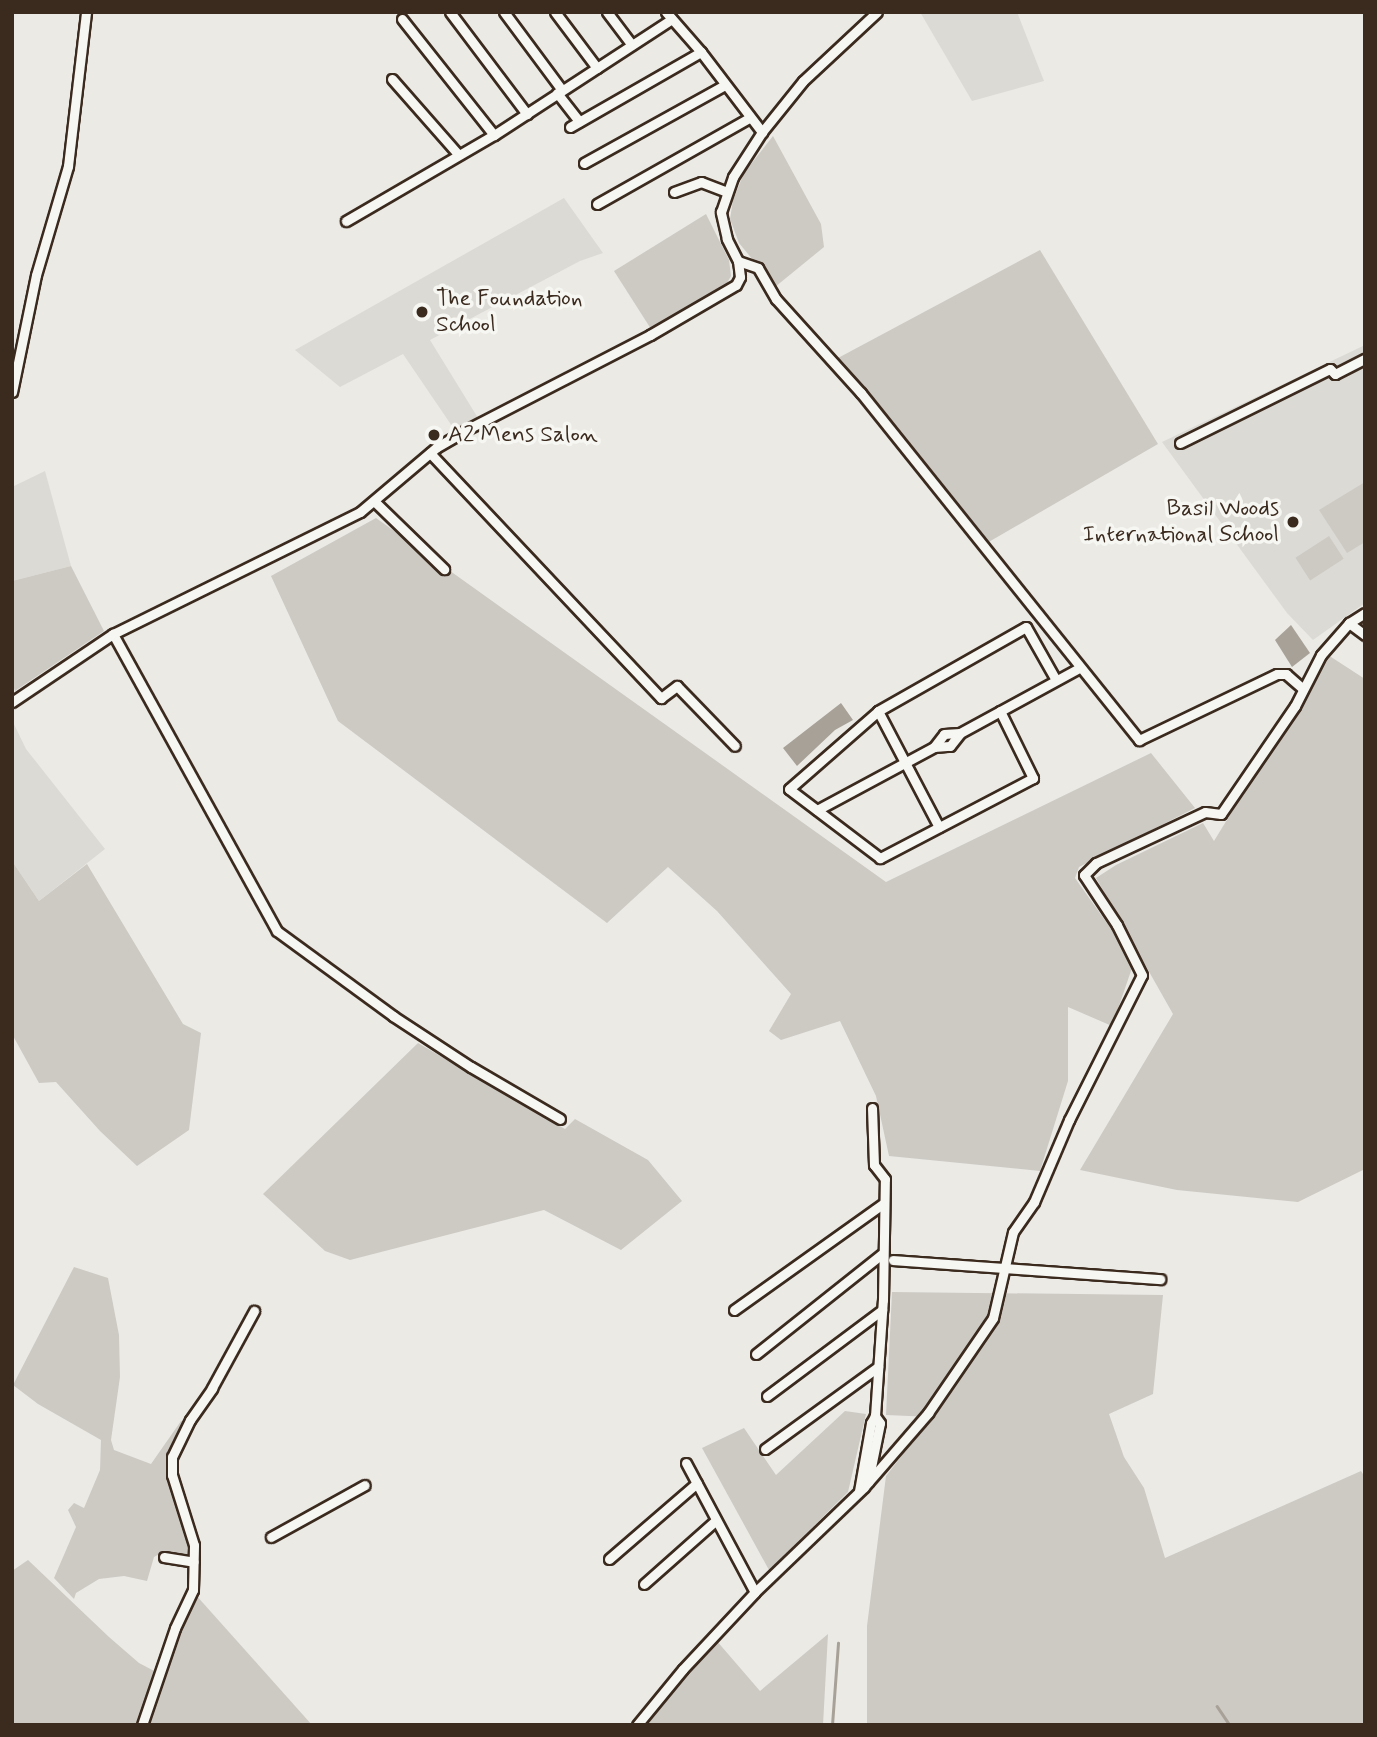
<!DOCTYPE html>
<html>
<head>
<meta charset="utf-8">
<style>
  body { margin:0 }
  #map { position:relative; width:1377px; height:1737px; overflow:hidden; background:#ebeae5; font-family:Mynerve,sans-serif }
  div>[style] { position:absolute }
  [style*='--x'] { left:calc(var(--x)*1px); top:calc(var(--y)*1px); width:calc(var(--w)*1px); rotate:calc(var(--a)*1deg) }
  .built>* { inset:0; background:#dcdad4 }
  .green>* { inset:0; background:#cdcac4; transform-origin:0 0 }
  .water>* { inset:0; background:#a8a198 }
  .stream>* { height:2.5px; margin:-1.25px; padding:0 1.25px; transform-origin:1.25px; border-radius:1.25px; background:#a8a198 }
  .roads { filter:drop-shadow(2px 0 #3b2a1e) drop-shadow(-2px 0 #3b2a1e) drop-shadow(0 2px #3b2a1e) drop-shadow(0 -2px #3b2a1e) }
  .minor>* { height:9px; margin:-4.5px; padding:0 4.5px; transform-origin:4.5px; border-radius:4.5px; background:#f6f6f2 }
  .dots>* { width:19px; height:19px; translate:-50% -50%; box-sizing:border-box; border:4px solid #f6f6f2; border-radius:50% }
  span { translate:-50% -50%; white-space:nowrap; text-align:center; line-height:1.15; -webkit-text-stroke:7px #f6f6f2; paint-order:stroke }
  .poi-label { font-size:23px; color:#3b2a1e }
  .left { translate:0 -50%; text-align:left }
  .right { translate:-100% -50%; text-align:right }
  .frame { position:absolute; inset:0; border:14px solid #3b2a1e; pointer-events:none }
</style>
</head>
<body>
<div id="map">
  <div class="built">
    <div style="clip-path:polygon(920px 12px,1017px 12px,1044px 81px,972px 101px)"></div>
    <div style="clip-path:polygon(564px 198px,603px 253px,580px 261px,430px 340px,478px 418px,454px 429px,403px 354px,340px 387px,295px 350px)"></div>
    <div style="clip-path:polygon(1365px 345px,1365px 603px,1313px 640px,1287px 613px,1162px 442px)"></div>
    <div style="clip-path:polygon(45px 471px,71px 566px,12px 581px,12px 487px)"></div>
    <div style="clip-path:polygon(12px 720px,26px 749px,105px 849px,39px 901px,12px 861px)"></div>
  </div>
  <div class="green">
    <div style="clip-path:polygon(773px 136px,821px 224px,824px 247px,775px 287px,739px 243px,730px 219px,733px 200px,744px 173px)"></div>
    <div style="clip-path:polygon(706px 214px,729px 260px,731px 276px,727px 283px,651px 329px,614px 271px)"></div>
    <div style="clip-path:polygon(1040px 250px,1158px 444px,987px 543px,838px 358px)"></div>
    <div style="clip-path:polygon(1365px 482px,1365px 542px,1347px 553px,1319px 510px)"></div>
    <div style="clip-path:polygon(376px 518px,886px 882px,1151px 753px,1195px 808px,1079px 867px,1075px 878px,1114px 933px,1132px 968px,1112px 1026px,1068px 1007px,1068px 1081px,1040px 1171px,889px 1156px,876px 1096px,840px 1021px,781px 1040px,769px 1031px,791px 994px,717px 911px,668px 867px,607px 923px,338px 721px,271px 576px)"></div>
    <div style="left:1329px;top:536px;width:27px;height:40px;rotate:57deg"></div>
    <div style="clip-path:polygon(71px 566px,104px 631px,15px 691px,12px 683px,12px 581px)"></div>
    <div style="clip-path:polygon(1328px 655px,1365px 679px,1365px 1169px,1298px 1202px,1177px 1190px,1080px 1170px,1173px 1014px,1096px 878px,1116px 865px,1203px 823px,1214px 841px)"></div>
    <div style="clip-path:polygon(12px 861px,39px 901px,87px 864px,183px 1024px,201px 1033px,189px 1130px,137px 1166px,100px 1131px,56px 1082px,39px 1083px,12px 1034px)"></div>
    <div style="clip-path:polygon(418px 1043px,565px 1129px,575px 1119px,648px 1160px,682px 1201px,621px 1250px,544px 1210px,350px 1260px,325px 1251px,263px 1194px)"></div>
    <div style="clip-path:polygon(74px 1267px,108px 1278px,119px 1335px,120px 1377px,111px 1440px,114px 1450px,151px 1464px,181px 1421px,187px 1421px,168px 1461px,173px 1492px,191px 1546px,191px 1557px,163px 1552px,154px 1557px,147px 1581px,124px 1576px,99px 1579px,76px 1593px,74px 1599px,54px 1578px,76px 1527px,68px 1510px,74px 1503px,84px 1508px,100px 1470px,101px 1440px,38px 1404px,13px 1385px)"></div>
    <div style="clip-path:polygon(892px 1292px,1163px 1295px,1153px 1394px,1109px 1414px,1124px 1457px,1144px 1488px,1165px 1558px,1361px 1471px,1365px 1477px,1365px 1725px,867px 1725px,867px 1626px,886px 1476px,932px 1417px,886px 1415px)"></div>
    <div style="clip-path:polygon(845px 1411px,866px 1414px,848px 1492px,769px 1570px,702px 1448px,744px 1428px,776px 1475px)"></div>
    <div style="clip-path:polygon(28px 1560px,109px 1637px,139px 1663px,158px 1673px,139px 1725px,12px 1725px,12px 1571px)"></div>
    <div style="clip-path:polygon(195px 1594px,312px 1725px,146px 1725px)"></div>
    <div style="clip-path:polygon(828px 1634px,823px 1725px,647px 1725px,716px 1640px,760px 1691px)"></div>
  </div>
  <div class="water">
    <div style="clip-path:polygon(1291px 625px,1310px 653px,1292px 667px,1275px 640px)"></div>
    <div style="clip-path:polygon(841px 703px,853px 720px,835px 730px,797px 766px,783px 748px)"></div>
  </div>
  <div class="stream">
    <div style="--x:1217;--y:1706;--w:23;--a:56"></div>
    <div style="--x:832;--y:1725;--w:82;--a:-85.8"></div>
  </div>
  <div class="roads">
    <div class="minor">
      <div style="--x:450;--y:12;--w:128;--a:53"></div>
      <div style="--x:504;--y:12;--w:97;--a:53.4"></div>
      <div style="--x:555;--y:12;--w:70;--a:53.1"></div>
      <div style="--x:607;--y:12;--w:41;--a:52.9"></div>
      <div style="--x:666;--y:12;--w:53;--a:48.8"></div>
      <div style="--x:701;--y:52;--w:101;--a:52.7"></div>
      <div style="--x:402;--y:19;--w:148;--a:51.6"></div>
      <div style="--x:392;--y:79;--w:100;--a:48.7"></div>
      <div style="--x:557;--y:93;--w:36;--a:52"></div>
      <div style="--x:570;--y:127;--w:151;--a:-29.8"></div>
      <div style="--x:584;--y:163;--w:161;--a:-29"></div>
      <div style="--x:674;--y:192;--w:29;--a:-20"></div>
      <div style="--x:701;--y:182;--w:28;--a:21"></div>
      <div style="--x:597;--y:204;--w:175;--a:-29.5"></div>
      <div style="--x:346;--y:221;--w:171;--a:-30.2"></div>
      <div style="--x:494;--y:135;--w:212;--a:-33.1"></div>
      <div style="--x:738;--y:261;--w:21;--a:19"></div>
      <div style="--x:758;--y:268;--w:36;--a:60"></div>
      <div style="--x:776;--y:299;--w:127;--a:47.9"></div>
      <div style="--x:861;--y:393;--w:445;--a:51.3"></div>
      <div style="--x:1139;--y:740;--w:153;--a:-25.6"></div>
      <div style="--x:1277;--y:674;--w:9;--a:0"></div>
      <div style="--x:1286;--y:674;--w:21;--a:41"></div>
      <div style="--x:12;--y:392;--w:119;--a:-78.4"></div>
      <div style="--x:36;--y:275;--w:114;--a:-73.6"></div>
      <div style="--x:68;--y:166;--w:155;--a:-83.3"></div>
      <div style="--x:1180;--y:443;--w:167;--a:-26.3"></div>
      <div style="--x:1330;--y:369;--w:7;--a:45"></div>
      <div style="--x:1335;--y:374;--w:34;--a:-27"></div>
      <div style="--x:430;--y:453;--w:337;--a:46.7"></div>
      <div style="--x:661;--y:698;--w:20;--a:-37"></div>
      <div style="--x:677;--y:686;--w:83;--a:46"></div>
      <div style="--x:374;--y:501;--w:98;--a:44.2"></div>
      <div style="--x:1349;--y:623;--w:20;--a:37"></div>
      <div style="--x:113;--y:634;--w:339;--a:61.1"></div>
      <div style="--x:277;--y:931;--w:144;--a:36.2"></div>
      <div style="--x:393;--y:1016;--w:93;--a:33.2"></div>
      <div style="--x:471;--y:1067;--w:103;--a:30.3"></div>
      <div style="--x:12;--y:702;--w:122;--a:-34"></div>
      <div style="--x:113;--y:634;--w:275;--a:-26.3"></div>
      <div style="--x:360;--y:512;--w:101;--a:-40.2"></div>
      <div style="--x:437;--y:447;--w:34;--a:-30"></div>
      <div style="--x:466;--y:430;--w:207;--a:-27.3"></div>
      <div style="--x:650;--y:335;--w:99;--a:-30.2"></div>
      <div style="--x:736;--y:285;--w:9;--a:-63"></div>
      <div style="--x:740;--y:277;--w:16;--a:-97"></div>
      <div style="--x:738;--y:261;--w:25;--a:-117"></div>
      <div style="--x:727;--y:239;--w:28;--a:-103"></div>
      <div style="--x:721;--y:212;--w:37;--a:-71"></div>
      <div style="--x:733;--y:177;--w:54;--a:-57.2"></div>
      <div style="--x:762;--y:132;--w:65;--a:-51.2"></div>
      <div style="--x:803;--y:81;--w:101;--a:-43"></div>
      <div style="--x:878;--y:711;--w:131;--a:62.3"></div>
      <div style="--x:1000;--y:711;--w:75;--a:63.8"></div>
      <div style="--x:1033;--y:778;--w:173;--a:152.4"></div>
      <div style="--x:880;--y:858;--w:114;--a:-142.8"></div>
      <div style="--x:789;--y:789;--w:118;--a:-41.2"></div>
      <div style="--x:878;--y:711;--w:170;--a:-29.6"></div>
      <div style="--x:1026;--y:627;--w:61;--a:60.5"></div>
      <div style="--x:934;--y:747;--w:16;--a:-4"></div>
      <div style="--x:950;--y:746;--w:16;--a:-52"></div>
      <div style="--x:817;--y:810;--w:133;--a:-28.3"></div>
      <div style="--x:934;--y:747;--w:16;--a:-52"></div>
      <div style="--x:944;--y:734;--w:16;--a:-4"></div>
      <div style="--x:960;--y:733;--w:136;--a:-28.6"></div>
      <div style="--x:893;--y:1260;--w:268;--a:4.1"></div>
      <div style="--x:734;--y:1310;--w:184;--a:-35.5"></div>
      <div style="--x:756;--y:1354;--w:162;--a:-38.5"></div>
      <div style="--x:767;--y:1396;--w:144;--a:-36.8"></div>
      <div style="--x:765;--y:1449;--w:140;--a:-36"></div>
      <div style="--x:686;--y:1463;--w:146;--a:61.9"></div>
      <div style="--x:868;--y:1482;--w:60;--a:-78.5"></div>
      <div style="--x:880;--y:1423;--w:9;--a:-126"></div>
      <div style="--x:859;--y:1491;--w:69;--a:-80"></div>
      <div style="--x:871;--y:1423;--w:8;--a:-60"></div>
      <div style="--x:875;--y:1416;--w:116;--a:-86.1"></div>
      <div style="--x:883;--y:1300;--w:121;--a:-89.1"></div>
      <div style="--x:885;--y:1179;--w:18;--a:-128"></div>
      <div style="--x:874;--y:1165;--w:57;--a:-92"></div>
      <div style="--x:271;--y:1537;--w:107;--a:-29"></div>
      <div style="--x:164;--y:1557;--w:30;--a:9"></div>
      <div style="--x:609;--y:1559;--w:116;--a:-40.8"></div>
      <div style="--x:644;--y:1584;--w:96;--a:-41.6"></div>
      <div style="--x:142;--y:1725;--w:102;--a:-71.2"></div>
      <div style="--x:175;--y:1628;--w:42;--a:-64.7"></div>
      <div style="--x:193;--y:1590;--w:45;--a:-88.7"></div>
      <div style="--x:194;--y:1545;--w:73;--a:-107.4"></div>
      <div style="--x:172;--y:1475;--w:18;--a:-90"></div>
      <div style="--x:172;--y:1457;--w:41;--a:-64.1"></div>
      <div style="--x:190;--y:1420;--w:39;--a:-55"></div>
      <div style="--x:212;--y:1388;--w:88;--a:-61.4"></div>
      <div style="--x:637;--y:1725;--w:72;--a:-50.6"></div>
      <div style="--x:683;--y:1669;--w:105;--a:-46.9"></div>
      <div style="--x:755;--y:1592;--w:151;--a:-43.9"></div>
      <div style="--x:864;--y:1487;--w:98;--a:-49.1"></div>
      <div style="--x:928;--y:1413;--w:115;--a:-55.6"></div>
      <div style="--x:993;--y:1318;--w:88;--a:-76.9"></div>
      <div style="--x:1013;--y:1232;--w:37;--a:-55"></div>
      <div style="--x:1034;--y:1202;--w:89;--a:-66.9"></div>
      <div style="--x:1069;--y:1120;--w:162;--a:-63.3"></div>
      <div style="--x:1142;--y:975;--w:56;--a:-116.6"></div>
      <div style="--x:1117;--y:925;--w:60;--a:-123.4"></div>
      <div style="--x:1084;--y:875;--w:17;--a:-45"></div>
      <div style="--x:1096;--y:863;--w:120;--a:-25.1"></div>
      <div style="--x:1205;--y:812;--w:16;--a:7"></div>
      <div style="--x:1221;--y:814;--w:131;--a:-55.6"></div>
      <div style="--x:1295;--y:706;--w:57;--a:-63"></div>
      <div style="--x:1321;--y:655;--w:43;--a:-48.8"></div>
      <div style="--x:1349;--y:623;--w:19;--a:-32"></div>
    </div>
  </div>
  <div class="dots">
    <div style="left:422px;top:312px;background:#3b2a1e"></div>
    <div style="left:434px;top:435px;background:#3b2a1e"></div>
    <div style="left:1293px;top:522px;background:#3b2a1e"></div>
  </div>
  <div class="poi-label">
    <span class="left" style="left:436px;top:312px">The Foundation<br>School</span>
    <span class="left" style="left:448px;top:435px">A2 Mens Salon</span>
    <span class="right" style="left:1279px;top:522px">Basil Woods<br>International School</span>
  </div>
  <div class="frame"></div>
</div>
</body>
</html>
